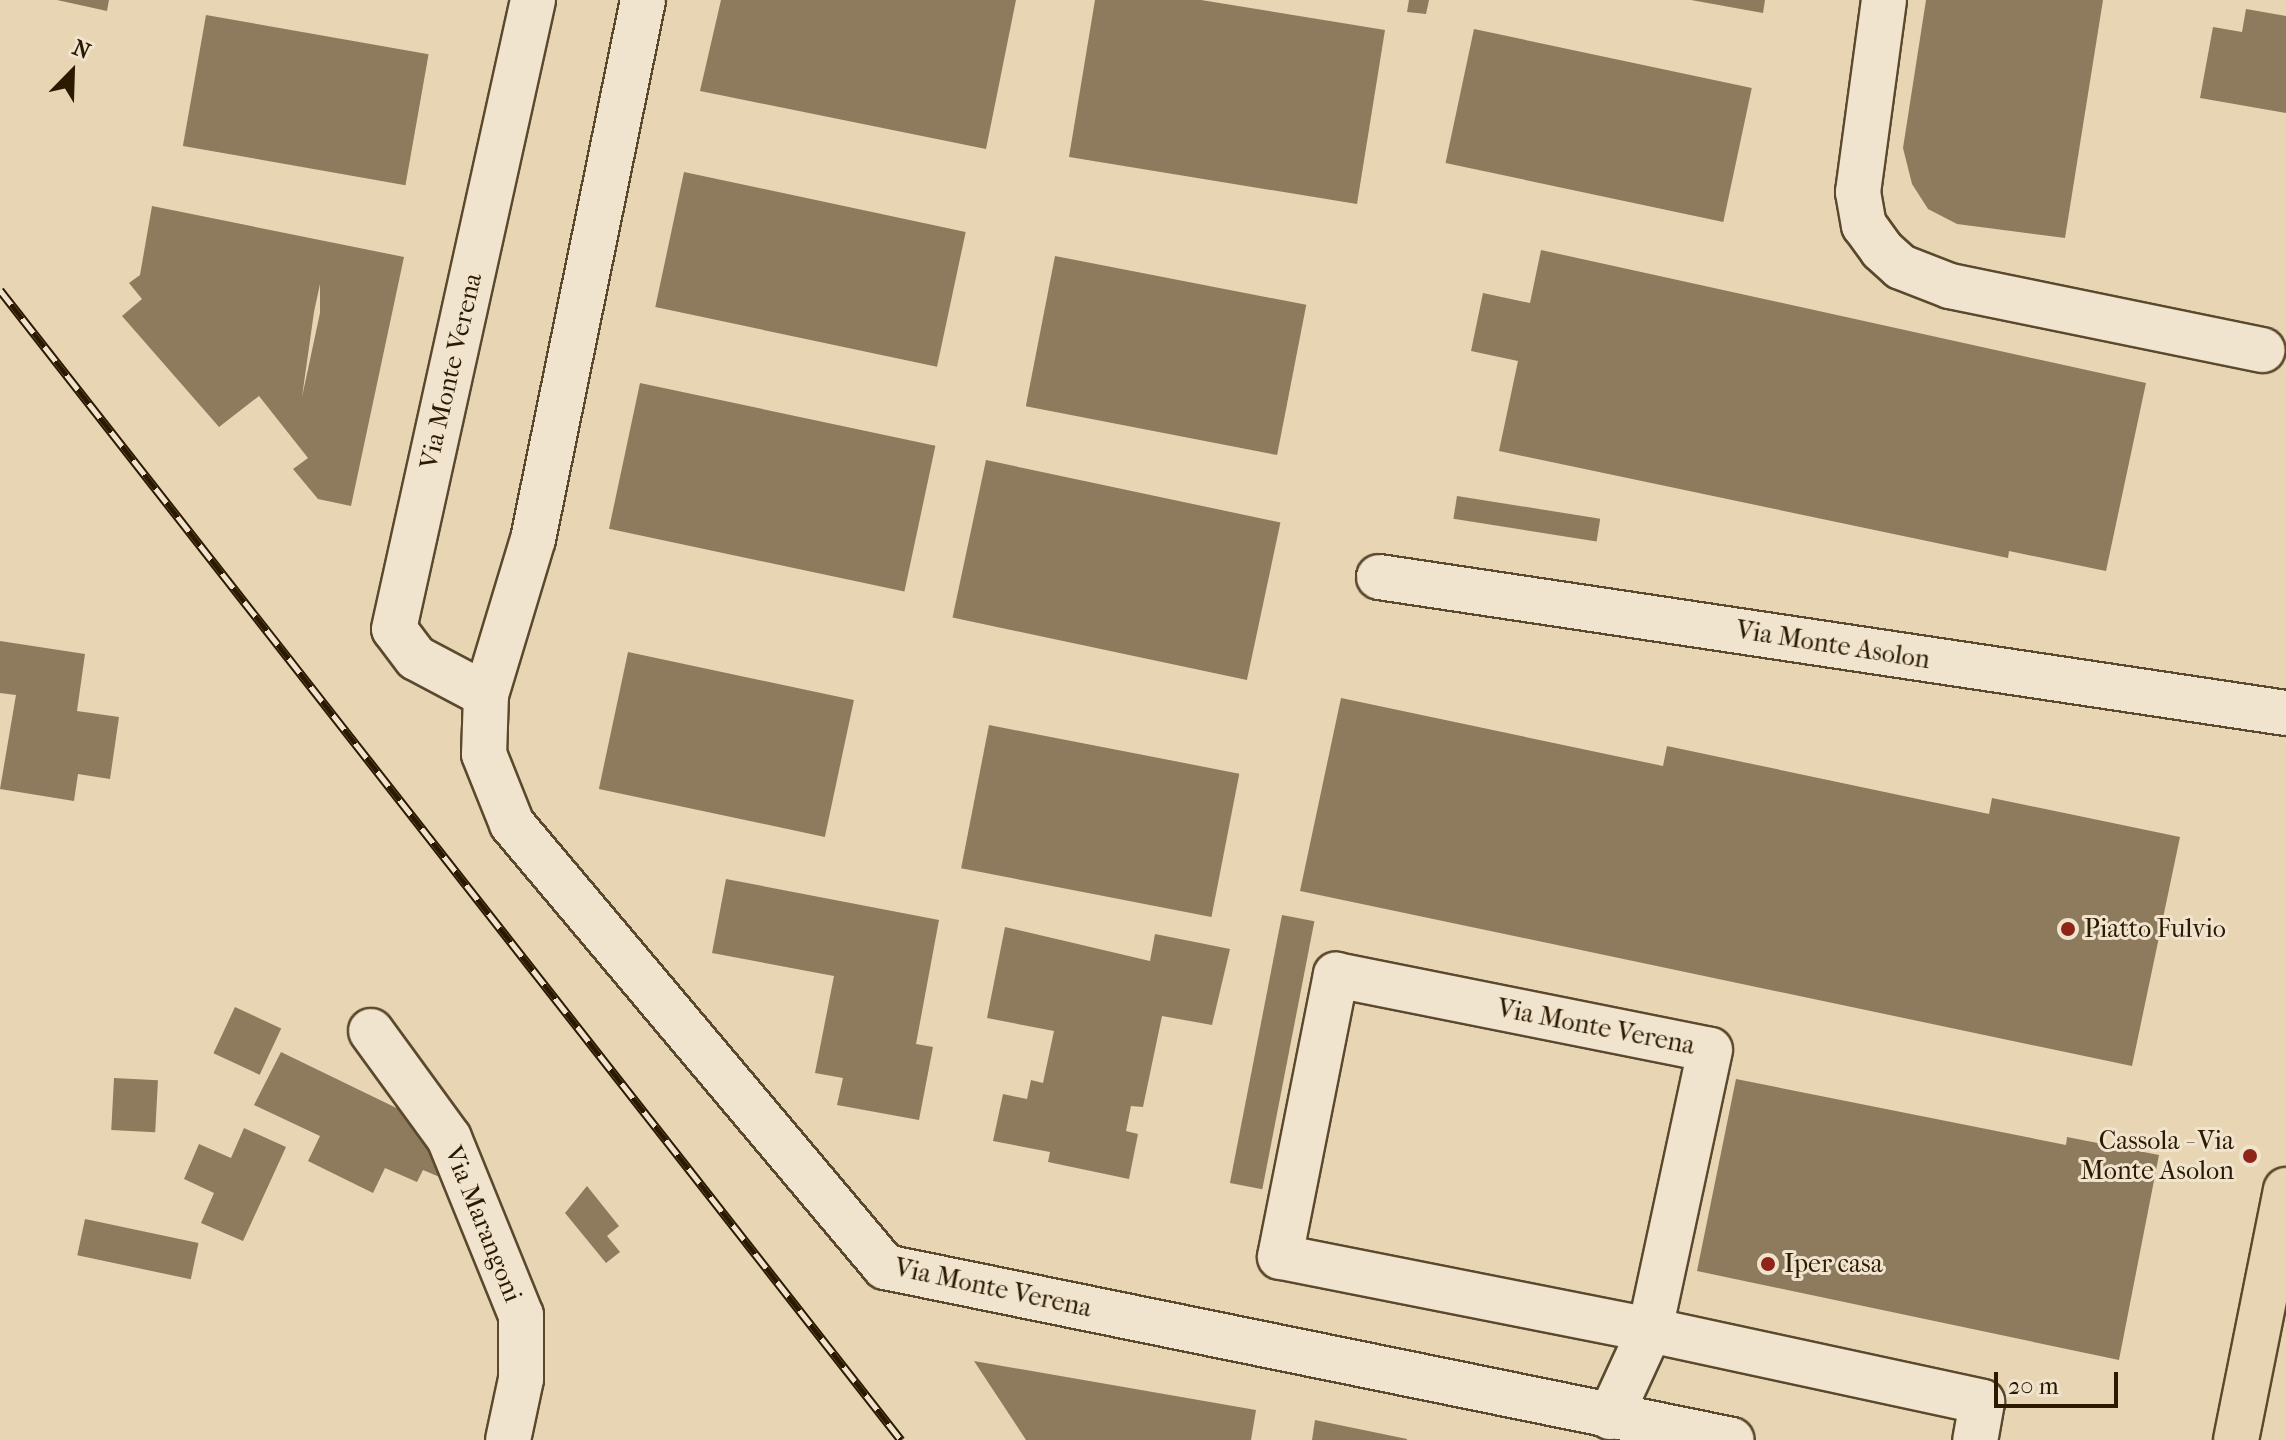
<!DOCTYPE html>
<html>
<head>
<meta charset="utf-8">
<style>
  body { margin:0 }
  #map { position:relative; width:2286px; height:1440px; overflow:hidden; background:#e8d5b4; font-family:"IM FELL French Canon",serif }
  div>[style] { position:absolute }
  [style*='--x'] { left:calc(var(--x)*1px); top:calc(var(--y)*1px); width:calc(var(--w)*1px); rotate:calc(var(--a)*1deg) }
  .building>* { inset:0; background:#8e7b5e; transform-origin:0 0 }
  .roads { filter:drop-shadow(2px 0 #5b492d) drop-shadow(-2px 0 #5b492d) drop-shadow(0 2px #5b492d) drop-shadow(0 -2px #5b492d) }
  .minor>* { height:44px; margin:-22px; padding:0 22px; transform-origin:22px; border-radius:22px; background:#f0e4ce }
  .major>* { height:44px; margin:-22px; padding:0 22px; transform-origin:22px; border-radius:22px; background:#e8d5b4 }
  .rail>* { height:9px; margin-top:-4.5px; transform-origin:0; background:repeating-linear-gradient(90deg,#f0e4ce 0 18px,#2c1a00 0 36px); box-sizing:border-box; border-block:2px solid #2c1a00 }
  .dots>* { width:22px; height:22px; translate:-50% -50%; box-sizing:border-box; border:4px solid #f0e4ce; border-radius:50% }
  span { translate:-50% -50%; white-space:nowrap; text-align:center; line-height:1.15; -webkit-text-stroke:6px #f0e4ce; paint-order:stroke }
  .street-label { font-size:26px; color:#2c1a00 }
  .poi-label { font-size:26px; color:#2c1a00 }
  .left { translate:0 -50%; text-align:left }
  .right { translate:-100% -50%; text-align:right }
  .north { position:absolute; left:32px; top:32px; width:80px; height:80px; -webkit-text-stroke:6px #f0e4ce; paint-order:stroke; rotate:23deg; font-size:22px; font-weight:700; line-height:32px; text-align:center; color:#2c1a00 }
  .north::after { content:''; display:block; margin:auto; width:28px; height:36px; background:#2c1a00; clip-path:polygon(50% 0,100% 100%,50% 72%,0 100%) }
  .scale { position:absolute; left:1994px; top:1372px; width:124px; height:36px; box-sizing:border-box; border:4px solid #2c1a00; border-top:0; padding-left:10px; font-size:24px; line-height:28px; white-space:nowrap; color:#2c1a00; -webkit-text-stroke:6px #f0e4ce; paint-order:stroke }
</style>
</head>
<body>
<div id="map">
  <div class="building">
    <div style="clip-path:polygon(57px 0,109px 0,107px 11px)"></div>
    <div style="clip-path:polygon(721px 0,1016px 0,986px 149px,700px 91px)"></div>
    <div style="clip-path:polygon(1095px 0,1201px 0,1385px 30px,1357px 204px,1069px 157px)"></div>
    <div style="clip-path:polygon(1409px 0,1429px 0,1426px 14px,1407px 12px)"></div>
    <div style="clip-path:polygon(1691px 0,1765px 0,1763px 13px)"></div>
    <div style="clip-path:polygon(1926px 0,2103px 0,2065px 238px,1957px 224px,1928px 209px,1912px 184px,1903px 148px)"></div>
    <div style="clip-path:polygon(2246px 9px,2286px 16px,2286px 113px,2200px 98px,2213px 27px,2242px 32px)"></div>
    <div style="left:206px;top:15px;width:226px;height:133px;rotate:10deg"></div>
    <div style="left:1474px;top:29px;width:284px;height:137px;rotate:12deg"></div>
    <div style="left:684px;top:172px;width:288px;height:138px;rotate:12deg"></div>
    <div style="clip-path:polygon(evenodd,152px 206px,404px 257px,351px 506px,318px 499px,293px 469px,308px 458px,259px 396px,219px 427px,122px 316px,142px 299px,129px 283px,140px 275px,152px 206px,320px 284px,320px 313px,302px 397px,314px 312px,320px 284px)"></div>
    <div style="clip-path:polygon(1541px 250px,2146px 383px,2106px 571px,2009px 551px,2008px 558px,1499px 451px,1518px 361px,1471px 351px,1483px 293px,1530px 303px)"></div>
    <div style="left:1055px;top:256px;width:256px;height:153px;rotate:11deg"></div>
    <div style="left:640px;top:383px;width:302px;height:149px;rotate:12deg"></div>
    <div style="left:986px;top:460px;width:301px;height:161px;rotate:12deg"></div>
    <div style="left:1457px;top:496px;width:145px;height:23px;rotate:9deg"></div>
    <div style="clip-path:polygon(0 641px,85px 654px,77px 711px,119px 717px,110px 779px,78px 774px,74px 801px,0 789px,16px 695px,0 693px)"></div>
    <div style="left:628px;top:652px;width:231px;height:140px;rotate:12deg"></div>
    <div style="clip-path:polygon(1341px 698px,1663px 766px,1667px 746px,1989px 814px,1992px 798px,2180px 837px,2132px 1066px,1300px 891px)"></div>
    <div style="left:989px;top:725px;width:255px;height:146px;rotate:11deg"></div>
    <div style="clip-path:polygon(726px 879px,939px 920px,916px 1044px,933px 1047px,919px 1120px,837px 1105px,843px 1078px,815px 1073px,834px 976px,712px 953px)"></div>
    <div style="left:1282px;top:915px;width:33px;height:273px;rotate:11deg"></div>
    <div style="clip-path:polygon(1005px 927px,1150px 961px,1155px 934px,1230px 949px,1212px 1025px,1162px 1016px,1143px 1107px,1131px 1106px,1126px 1131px,1138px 1134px,1129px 1179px,1048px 1162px,1050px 1152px,993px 1141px,1003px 1094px,1027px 1099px,1031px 1080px,1043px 1083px,1054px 1031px,987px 1018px)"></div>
    <div style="left:235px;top:1007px;width:51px;height:51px;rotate:25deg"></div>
    <div style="clip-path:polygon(281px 1052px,413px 1116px,456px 1184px,423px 1170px,417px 1182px,385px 1168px,373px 1193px,308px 1161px,320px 1136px,254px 1105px)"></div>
    <div style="left:114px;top:1078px;width:44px;height:52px;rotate:3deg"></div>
    <div style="clip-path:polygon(1736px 1079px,2066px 1145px,2067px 1137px,2159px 1155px,2119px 1360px,1697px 1271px)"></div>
    <div style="clip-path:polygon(244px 1128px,286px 1147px,243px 1241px,201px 1223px,214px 1193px,184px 1179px,199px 1144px,231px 1158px)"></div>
    <div style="clip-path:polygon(587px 1186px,619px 1226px,607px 1236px,620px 1252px,606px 1263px,565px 1213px)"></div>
    <div style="left:85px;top:1219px;width:116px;height:37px;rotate:12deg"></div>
    <div style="clip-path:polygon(974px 1361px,1256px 1410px,1251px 1440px,1026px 1440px)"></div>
    <div style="clip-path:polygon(1315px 1420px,1407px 1439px,1407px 1440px,1312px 1440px)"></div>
  </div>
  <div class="roads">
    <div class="minor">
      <div style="--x:643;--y:0;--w:550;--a:101.53"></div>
      <div style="--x:533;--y:539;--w:163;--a:106.8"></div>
      <div style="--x:486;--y:695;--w:59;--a:91.9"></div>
      <div style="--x:484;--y:754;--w:75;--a:68.2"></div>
      <div style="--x:512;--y:824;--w:579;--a:49.9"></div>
      <div style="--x:885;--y:1267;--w:864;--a:11.54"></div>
      <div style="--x:1884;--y:0;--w:194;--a:97.7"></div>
      <div style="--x:1858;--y:192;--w:34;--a:80"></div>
      <div style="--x:1864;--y:225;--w:31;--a:54"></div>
      <div style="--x:1882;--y:250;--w:25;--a:42"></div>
      <div style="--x:1901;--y:267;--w:53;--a:21.2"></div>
      <div style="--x:1950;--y:286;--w:319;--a:11.6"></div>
      <div style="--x:1379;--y:577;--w:917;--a:8.53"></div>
      <div style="--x:486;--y:695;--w:79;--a:-152.1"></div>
      <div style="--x:416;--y:658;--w:36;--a:-127"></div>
      <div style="--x:394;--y:629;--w:644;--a:-77.54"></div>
      <div style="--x:1336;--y:975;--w:381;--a:11.3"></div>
      <div style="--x:1710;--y:1050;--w:286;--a:102.1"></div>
      <div style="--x:1650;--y:1330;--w:377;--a:-168.8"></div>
      <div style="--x:1280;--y:1257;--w:288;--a:-78.8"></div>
      <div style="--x:371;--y:1031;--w:132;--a:53.9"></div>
      <div style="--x:449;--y:1138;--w:191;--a:67.9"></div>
      <div style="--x:521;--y:1315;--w:64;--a:90"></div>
      <div style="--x:521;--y:1379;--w:62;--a:102"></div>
      <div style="--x:1610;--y:1417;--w:96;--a:-65.3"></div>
      <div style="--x:1650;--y:1330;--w:340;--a:12.2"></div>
      <div style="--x:1982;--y:1402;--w:39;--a:100"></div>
    </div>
    <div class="major">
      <div style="--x:2236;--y:1440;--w:255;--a:-78.7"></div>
    </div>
  </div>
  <div class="rail">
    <div style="--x:0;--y:290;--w:1461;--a:51.92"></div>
  </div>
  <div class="dots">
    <div style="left:2068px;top:929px;background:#8f2418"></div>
    <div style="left:2250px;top:1156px;background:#8f2418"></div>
    <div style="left:1768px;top:1264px;background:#8f2418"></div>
  </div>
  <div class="street-label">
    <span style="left:451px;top:371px;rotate:-77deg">Via Monte Verena</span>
    <span style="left:1833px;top:645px;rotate:9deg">Via Monte Asolon</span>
    <span style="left:1596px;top:1027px;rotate:11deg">Via Monte Verena</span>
    <span style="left:483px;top:1224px;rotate:68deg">Via Marangoni</span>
    <span style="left:993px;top:1288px;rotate:12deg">Via Monte Verena</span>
  </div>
  <div class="poi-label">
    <span class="left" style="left:2084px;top:929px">Piatto Fulvio</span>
    <span class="right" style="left:2234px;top:1156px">Cassola - Via<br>Monte Asolon</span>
    <span class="left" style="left:1784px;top:1264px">Iper casa</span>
  </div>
  <div class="north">N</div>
  <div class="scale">20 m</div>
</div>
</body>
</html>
